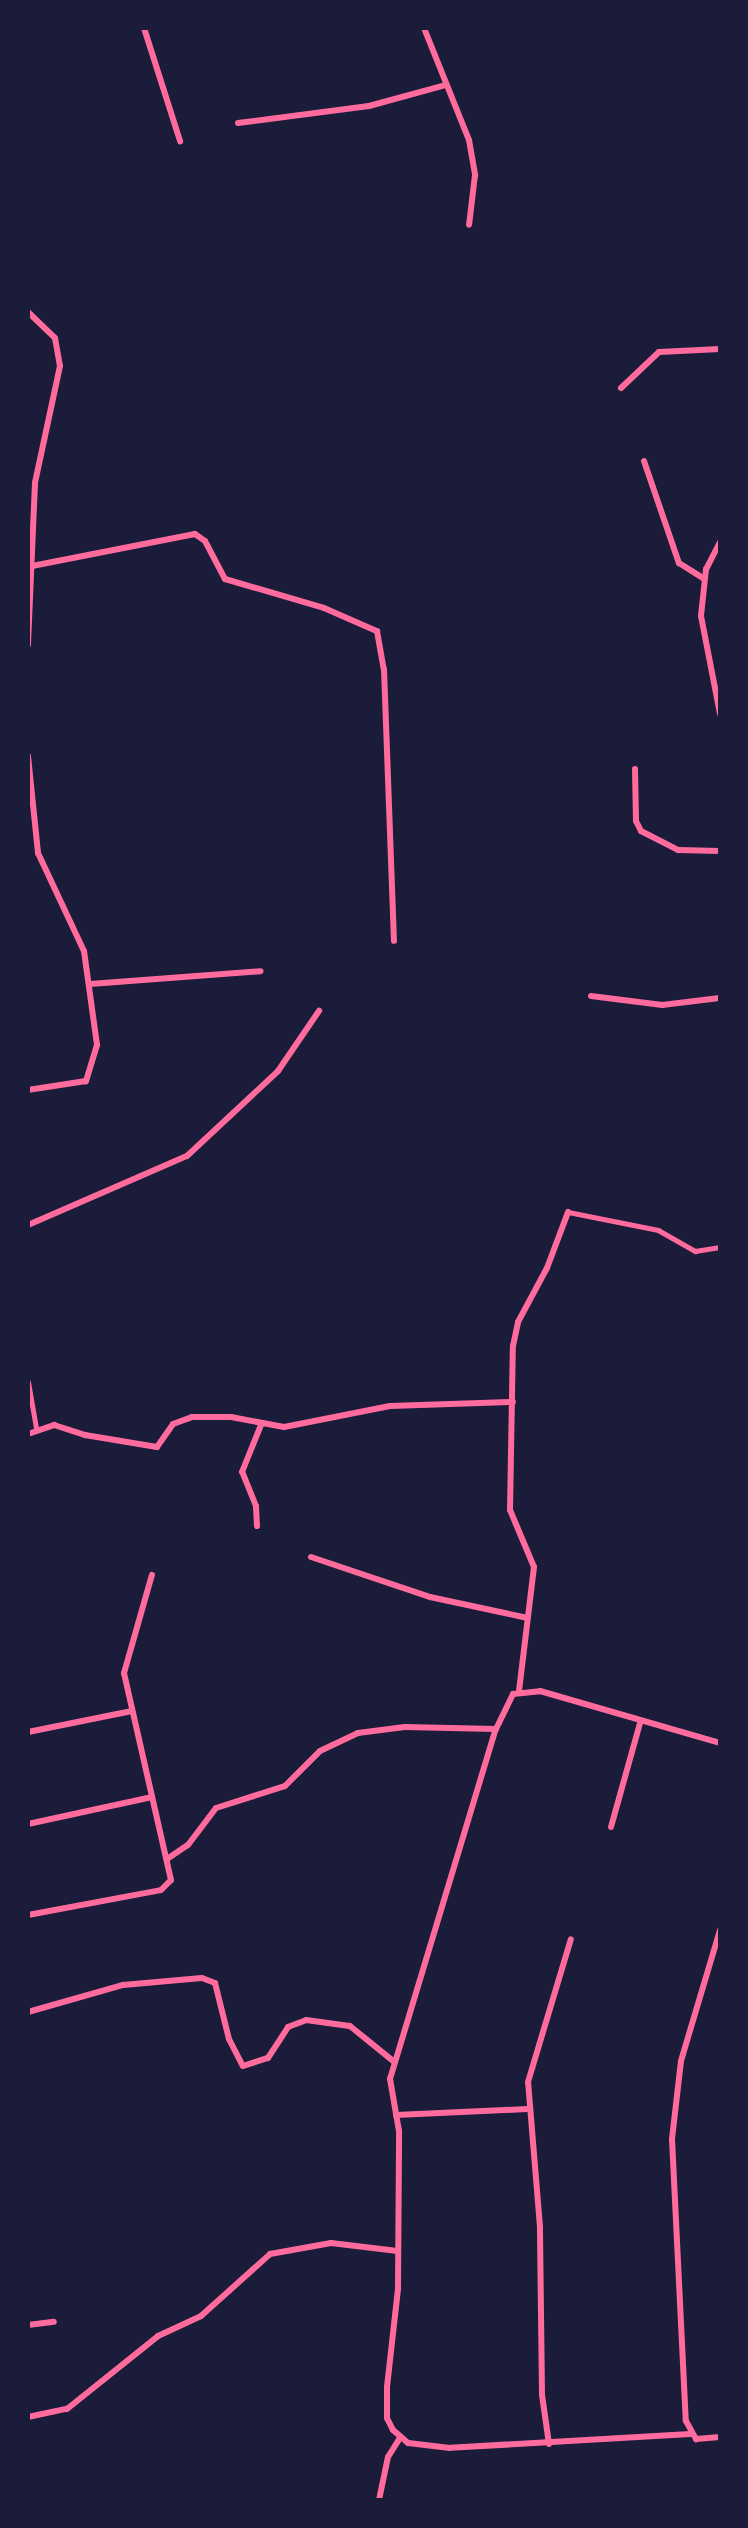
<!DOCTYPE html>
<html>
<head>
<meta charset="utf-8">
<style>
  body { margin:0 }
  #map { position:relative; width:748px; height:2528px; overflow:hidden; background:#1b1b3a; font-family:Mulish,sans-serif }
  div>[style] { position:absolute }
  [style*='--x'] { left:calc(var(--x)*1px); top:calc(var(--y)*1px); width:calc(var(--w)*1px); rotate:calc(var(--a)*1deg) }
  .pedestrian>* { height:5px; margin:-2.5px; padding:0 2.5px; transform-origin:2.5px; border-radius:2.5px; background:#ff6b9d }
  .minor>* { height:6px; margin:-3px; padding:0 3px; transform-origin:3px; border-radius:3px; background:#ff6b9d }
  span { translate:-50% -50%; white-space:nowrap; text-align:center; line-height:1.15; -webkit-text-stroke:6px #1b1b3a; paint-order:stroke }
  .frame { position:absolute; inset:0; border:30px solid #1b1b3a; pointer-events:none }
</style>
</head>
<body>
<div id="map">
  <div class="pedestrian">
    <div style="--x:568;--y:1212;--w:92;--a:11.3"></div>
    <div style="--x:658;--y:1230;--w:43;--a:29.6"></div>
    <div style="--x:695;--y:1251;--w:25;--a:-9"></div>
    <div style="--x:28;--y:1382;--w:47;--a:80.1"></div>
  </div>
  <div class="minor">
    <div style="--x:144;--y:28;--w:119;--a:72.3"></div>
    <div style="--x:424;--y:28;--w:121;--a:68.1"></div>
    <div style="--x:469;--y:140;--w:36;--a:80"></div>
    <div style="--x:475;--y:175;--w:50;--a:96.8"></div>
    <div style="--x:238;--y:123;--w:132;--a:-7.4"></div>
    <div style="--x:369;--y:106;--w:80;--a:-15.3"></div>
    <div style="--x:28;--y:312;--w:37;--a:44"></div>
    <div style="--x:55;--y:338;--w:28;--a:80"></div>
    <div style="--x:60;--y:366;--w:120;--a:102.1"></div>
    <div style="--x:35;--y:483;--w:162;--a:92.5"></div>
    <div style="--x:621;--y:388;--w:52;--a:-43.5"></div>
    <div style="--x:659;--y:352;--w:61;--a:-2.8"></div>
    <div style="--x:644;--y:461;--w:108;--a:71.1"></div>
    <div style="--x:679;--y:563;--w:28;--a:32"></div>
    <div style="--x:720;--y:542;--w:30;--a:117"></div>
    <div style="--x:706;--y:569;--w:47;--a:96.1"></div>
    <div style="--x:701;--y:616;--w:100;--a:79"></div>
    <div style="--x:32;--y:566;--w:166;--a:-11.1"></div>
    <div style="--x:195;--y:534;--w:12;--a:35"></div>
    <div style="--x:205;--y:541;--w:43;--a:62.2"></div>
    <div style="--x:225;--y:579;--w:103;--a:16.3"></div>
    <div style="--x:324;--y:608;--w:58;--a:23.5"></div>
    <div style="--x:377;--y:631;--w:39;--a:80"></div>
    <div style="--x:384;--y:669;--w:272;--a:87.9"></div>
    <div style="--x:28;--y:756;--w:98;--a:84.1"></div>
    <div style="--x:38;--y:853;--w:108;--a:64.9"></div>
    <div style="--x:84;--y:951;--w:95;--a:82.1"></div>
    <div style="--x:97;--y:1045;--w:38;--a:107"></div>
    <div style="--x:86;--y:1081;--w:59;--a:171.2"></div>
    <div style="--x:635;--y:769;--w:52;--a:88.9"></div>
    <div style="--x:636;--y:821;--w:11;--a:63"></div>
    <div style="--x:641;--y:831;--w:42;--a:27.2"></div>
    <div style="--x:678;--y:850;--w:42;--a:1.4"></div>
    <div style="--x:90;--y:984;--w:171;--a:-4.3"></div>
    <div style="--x:591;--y:996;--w:72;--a:7.2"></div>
    <div style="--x:662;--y:1005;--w:58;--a:-6.9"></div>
    <div style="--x:28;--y:1225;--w:173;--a:-23.5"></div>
    <div style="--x:187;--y:1156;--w:125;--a:-43"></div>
    <div style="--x:278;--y:1071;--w:73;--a:-55.7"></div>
    <div style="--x:28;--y:1434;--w:28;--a:-19"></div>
    <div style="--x:54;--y:1425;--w:33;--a:18"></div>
    <div style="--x:85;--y:1435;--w:73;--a:9.5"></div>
    <div style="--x:157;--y:1447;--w:28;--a:-55"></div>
    <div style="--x:173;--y:1424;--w:20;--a:-20"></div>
    <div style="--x:192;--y:1417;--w:39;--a:0"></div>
    <div style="--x:231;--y:1417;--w:54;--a:10.7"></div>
    <div style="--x:284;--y:1427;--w:108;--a:-11.2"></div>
    <div style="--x:390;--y:1406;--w:123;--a:-1.9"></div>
    <div style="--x:257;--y:1526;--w:20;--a:-93"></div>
    <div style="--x:256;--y:1506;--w:37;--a:-112"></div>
    <div style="--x:242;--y:1472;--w:51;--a:-68"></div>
    <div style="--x:311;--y:1557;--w:126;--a:18.6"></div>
    <div style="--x:430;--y:1597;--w:100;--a:12.1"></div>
    <div style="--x:519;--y:1691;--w:125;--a:-83.1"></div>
    <div style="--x:534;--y:1567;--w:62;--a:-112.8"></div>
    <div style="--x:510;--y:1510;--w:164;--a:-89"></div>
    <div style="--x:513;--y:1346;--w:25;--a:-78"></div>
    <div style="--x:518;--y:1322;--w:61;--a:-61.8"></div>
    <div style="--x:547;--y:1268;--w:60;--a:-69.4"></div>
    <div style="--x:28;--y:1732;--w:106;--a:-11.4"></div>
    <div style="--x:28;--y:1824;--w:127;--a:-12.3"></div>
    <div style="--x:611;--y:1827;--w:108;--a:-74.4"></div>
    <div style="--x:167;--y:1859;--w:25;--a:-34"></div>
    <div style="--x:188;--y:1845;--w:46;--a:-52.9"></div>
    <div style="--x:216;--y:1808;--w:72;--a:-17.7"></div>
    <div style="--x:285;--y:1786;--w:49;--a:-45"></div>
    <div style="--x:320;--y:1751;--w:42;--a:-25.3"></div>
    <div style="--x:358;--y:1733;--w:47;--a:-7.3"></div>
    <div style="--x:405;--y:1727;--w:91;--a:1.3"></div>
    <div style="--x:28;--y:1915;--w:135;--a:-10.6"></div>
    <div style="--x:161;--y:1890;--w:14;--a:-45"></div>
    <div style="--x:171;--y:1880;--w:212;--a:-102.8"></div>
    <div style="--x:124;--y:1673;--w:102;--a:-74.1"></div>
    <div style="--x:720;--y:1930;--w:137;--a:106.6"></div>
    <div style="--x:681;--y:2061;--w:79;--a:96.6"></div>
    <div style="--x:672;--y:2139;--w:282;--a:87.2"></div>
    <div style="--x:686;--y:2421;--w:21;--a:61"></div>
    <div style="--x:696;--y:2439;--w:24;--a:-5"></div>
    <div style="--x:28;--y:2012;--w:99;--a:-15.9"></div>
    <div style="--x:123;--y:1985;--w:79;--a:-5.1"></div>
    <div style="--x:202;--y:1978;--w:14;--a:21"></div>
    <div style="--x:215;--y:1983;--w:58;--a:76"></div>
    <div style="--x:229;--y:2039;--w:30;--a:63"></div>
    <div style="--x:243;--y:2066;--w:26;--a:-18"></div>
    <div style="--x:268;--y:2058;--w:37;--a:-57"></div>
    <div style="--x:288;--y:2027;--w:19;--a:-21"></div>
    <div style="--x:306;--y:2020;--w:44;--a:7.8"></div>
    <div style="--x:350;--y:2026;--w:55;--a:39.1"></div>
    <div style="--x:396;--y:2115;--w:131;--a:-2.6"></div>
    <div style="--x:28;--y:2325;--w:26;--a:-7"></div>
    <div style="--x:28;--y:2417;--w:40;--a:-12"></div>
    <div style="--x:67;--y:2409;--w:117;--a:-38.7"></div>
    <div style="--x:158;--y:2336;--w:47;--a:-24.9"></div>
    <div style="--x:201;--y:2316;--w:93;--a:-41.9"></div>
    <div style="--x:270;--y:2254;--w:62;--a:-10.2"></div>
    <div style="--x:331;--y:2243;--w:67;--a:6.8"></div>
    <div style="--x:690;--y:2434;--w:240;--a:176.7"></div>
    <div style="--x:450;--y:2448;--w:42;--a:-173.2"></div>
    <div style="--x:408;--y:2443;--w:20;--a:-139"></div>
    <div style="--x:393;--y:2430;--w:13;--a:-117"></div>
    <div style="--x:387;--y:2418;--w:31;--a:-90"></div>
    <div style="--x:387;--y:2387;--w:99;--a:-83.6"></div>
    <div style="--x:398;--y:2289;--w:158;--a:-89.6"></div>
    <div style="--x:399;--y:2131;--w:53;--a:-99.8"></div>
    <div style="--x:390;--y:2079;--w:366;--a:-73.2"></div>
    <div style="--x:496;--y:1729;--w:39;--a:-64"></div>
    <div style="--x:513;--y:1694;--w:27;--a:-6"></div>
    <div style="--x:540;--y:1691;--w:187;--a:16.1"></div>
    <div style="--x:549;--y:2444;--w:49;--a:-98.1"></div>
    <div style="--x:542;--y:2395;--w:168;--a:-90.7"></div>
    <div style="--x:540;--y:2227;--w:145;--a:-94.7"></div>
    <div style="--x:528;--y:2082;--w:149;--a:-73.3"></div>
    <div style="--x:379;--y:2500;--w:44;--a:-78.2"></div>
    <div style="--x:388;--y:2457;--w:22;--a:-58"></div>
  </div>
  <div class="frame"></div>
</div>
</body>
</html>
